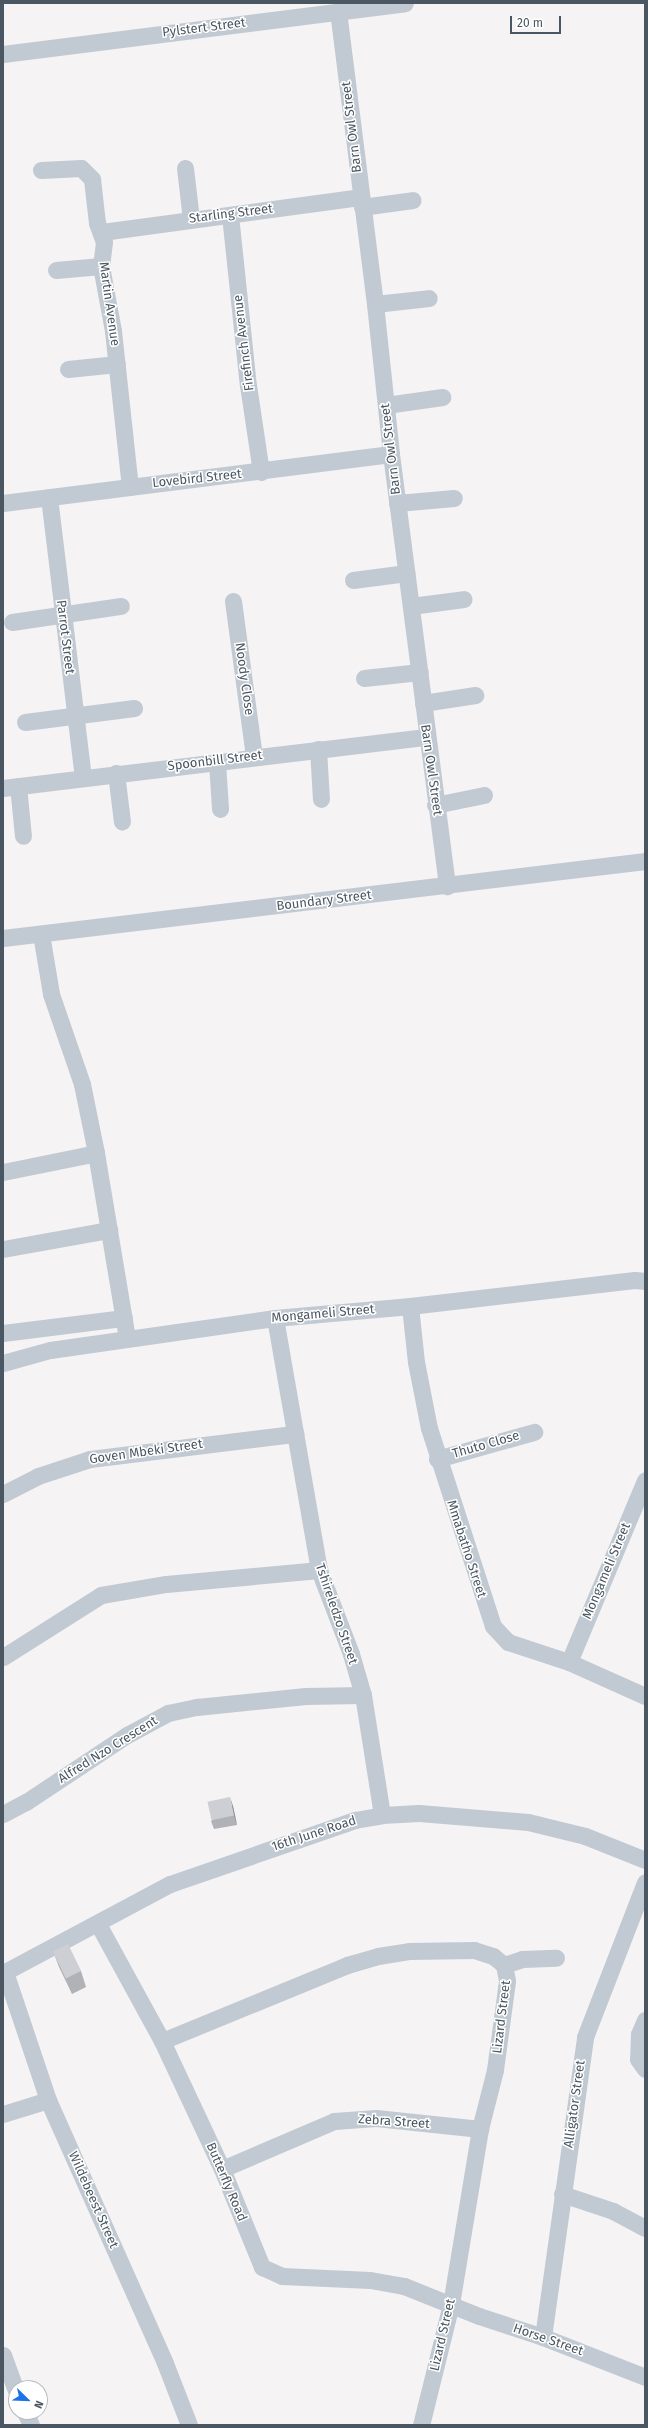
<!DOCTYPE html>
<html>
<head>
<meta charset="utf-8">
<style>
  body { margin:0 }
  #map { position:relative; width:648px; height:2428px; overflow:hidden; background:#f5f3f3; font-family:"Fira Sans",sans-serif }
  div>[style] { position:absolute }
  [style*='--x'] { left:calc(var(--x)*1px); top:calc(var(--y)*1px); width:calc(var(--w)*1px); rotate:calc(var(--a)*1deg) }
  .street>* { height:17px; margin:-8.5px; padding:0 8.5px; transform-origin:8.5px; border-radius:8.5px; background:#c1cad2 }
  .wall>* { inset:0; background:#b0b2b7 }
  .shaded-wall>* { inset:0; background:#909195 }
  .building>* { inset:0; background:#cdcfd5; transform-origin:0 0 }
  span { translate:-50% -50%; white-space:nowrap; text-align:center; line-height:1.15; -webkit-text-stroke:3px #fff; paint-order:stroke }
  .street-label { font-size:13px; color:#4a5661 }
  .frame { position:absolute; inset:0; border:4px solid #4a5661; pointer-events:none }
  .north { position:absolute; left:8px; top:2380px; width:40px; height:40px; box-sizing:border-box; background:#fff; border:1px solid #b7bbc0; border-radius:50%; rotate:113deg; font-size:11px; font-weight:700; line-height:16px; text-align:center; color:#4a5661 }
  .north::after { content:''; display:block; margin:auto; width:14px; height:18px; background:#1a73e8; clip-path:polygon(50% 0,100% 100%,50% 72%,0 100%) }
  .scale { position:absolute; left:510px; top:16px; width:51px; height:18px; box-sizing:border-box; border:2px solid #4a5661; border-top:0; padding-left:5px; font-size:12px; line-height:14px; white-space:nowrap; color:#4a5661; -webkit-text-stroke:3px #fff; paint-order:stroke }
</style>
</head>
<body>
<div id="map">
  <div class="street">
    <div style="--x:338;--y:11;--w:295;--a:82.8"></div>
    <div style="--x:375;--y:304;--w:151;--a:83.9"></div>
    <div style="--x:391;--y:454;--w:436;--a:82.6"></div>
    <div style="--x:3;--y:54;--w:405;--a:-7.2"></div>
    <div style="--x:185;--y:168;--w:51;--a:83.3"></div>
    <div style="--x:41;--y:170;--w:40;--a:-2.9"></div>
    <div style="--x:81;--y:168;--w:16;--a:45"></div>
    <div style="--x:92;--y:179;--w:44;--a:83.5"></div>
    <div style="--x:97;--y:223;--w:20;--a:70"></div>
    <div style="--x:104;--y:242;--w:24;--a:97"></div>
    <div style="--x:101;--y:266;--w:66;--a:79.5"></div>
    <div style="--x:113;--y:331;--w:157;--a:83.8"></div>
    <div style="--x:362;--y:207;--w:51;--a:-7.8"></div>
    <div style="--x:230;--y:215;--w:171;--a:84"></div>
    <div style="--x:248;--y:385;--w:88;--a:81.5"></div>
    <div style="--x:102;--y:232;--w:260;--a:-7.7"></div>
    <div style="--x:56;--y:270;--w:45;--a:-5.1"></div>
    <div style="--x:375;--y:304;--w:54;--a:-6.3"></div>
    <div style="--x:68;--y:369;--w:49;--a:-5.8"></div>
    <div style="--x:386;--y:405;--w:57;--a:-8.1"></div>
    <div style="--x:49;--y:497;--w:282;--a:83.1"></div>
    <div style="--x:3;--y:503;--w:391;--a:-7.2"></div>
    <div style="--x:397;--y:503;--w:57;--a:-5"></div>
    <div style="--x:353;--y:580;--w:54;--a:-7.4"></div>
    <div style="--x:233;--y:601;--w:156;--a:82.3"></div>
    <div style="--x:411;--y:606;--w:53;--a:-7.5"></div>
    <div style="--x:12;--y:622;--w:110;--a:-8.4"></div>
    <div style="--x:364;--y:678;--w:56;--a:-6.1"></div>
    <div style="--x:423;--y:703;--w:53;--a:-8.7"></div>
    <div style="--x:25;--y:722;--w:110;--a:-7.3"></div>
    <div style="--x:318;--y:749;--w:50;--a:86.6"></div>
    <div style="--x:217;--y:762;--w:47;--a:86.3"></div>
    <div style="--x:116;--y:773;--w:49;--a:83"></div>
    <div style="--x:18;--y:786;--w:50;--a:84.3"></div>
    <div style="--x:3;--y:788;--w:426;--a:-6.9"></div>
    <div style="--x:435;--y:805;--w:50;--a:-11.5"></div>
    <div style="--x:41;--y:934;--w:61;--a:80.5"></div>
    <div style="--x:51;--y:994;--w:95;--a:71"></div>
    <div style="--x:82;--y:1084;--w:70;--a:78.5"></div>
    <div style="--x:96;--y:1153;--w:188;--a:80.5"></div>
    <div style="--x:3;--y:938;--w:647;--a:-6.84"></div>
    <div style="--x:3;--y:1172;--w:95;--a:-11.5"></div>
    <div style="--x:3;--y:1249;--w:108;--a:-10.2"></div>
    <div style="--x:410;--y:1306;--w:56;--a:83.9"></div>
    <div style="--x:416;--y:1362;--w:67;--a:78.9"></div>
    <div style="--x:429;--y:1428;--w:208;--a:72.1"></div>
    <div style="--x:493;--y:1626;--w:22;--a:47"></div>
    <div style="--x:508;--y:1642;--w:64;--a:18.2"></div>
    <div style="--x:569;--y:1662;--w:83;--a:24.1"></div>
    <div style="--x:275;--y:1318;--w:256;--a:80.1"></div>
    <div style="--x:319;--y:1570;--w:90;--a:69.1"></div>
    <div style="--x:351;--y:1654;--w:43;--a:73.7"></div>
    <div style="--x:363;--y:1695;--w:121;--a:81"></div>
    <div style="--x:3;--y:1333;--w:122;--a:-7.1"></div>
    <div style="--x:3;--y:1363;--w:49;--a:-15.5"></div>
    <div style="--x:50;--y:1350;--w:227;--a:-8.1"></div>
    <div style="--x:275;--y:1318;--w:136;--a:-5.1"></div>
    <div style="--x:410;--y:1306;--w:226;--a:-6.6"></div>
    <div style="--x:635;--y:1280;--w:10;--a:6"></div>
    <div style="--x:437;--y:1459;--w:101;--a:-15.6"></div>
    <div style="--x:3;--y:1494;--w:39;--a:-27"></div>
    <div style="--x:38;--y:1476;--w:55;--a:-18.1"></div>
    <div style="--x:90;--y:1459;--w:207;--a:-7"></div>
    <div style="--x:3;--y:1657;--w:116;--a:-32.3"></div>
    <div style="--x:101;--y:1595;--w:66;--a:-9.6"></div>
    <div style="--x:166;--y:1584;--w:154;--a:-5.2"></div>
    <div style="--x:569;--y:1662;--w:197;--a:-67.3"></div>
    <div style="--x:3;--y:1814;--w:26;--a:-28"></div>
    <div style="--x:26;--y:1802;--w:121;--a:-33.6"></div>
    <div style="--x:127;--y:1735;--w:47;--a:-28.2"></div>
    <div style="--x:168;--y:1713;--w:30;--a:-12"></div>
    <div style="--x:197;--y:1707;--w:109;--a:-5.8"></div>
    <div style="--x:305;--y:1696;--w:58;--a:-1"></div>
    <div style="--x:98;--y:1924;--w:133;--a:61.3"></div>
    <div style="--x:162;--y:2041;--w:141;--a:64.9"></div>
    <div style="--x:222;--y:2169;--w:106;--a:67.8"></div>
    <div style="--x:262;--y:2267;--w:22;--a:24"></div>
    <div style="--x:282;--y:2276;--w:88;--a:2.6"></div>
    <div style="--x:370;--y:2280;--w:35;--a:10"></div>
    <div style="--x:404;--y:2286;--w:81;--a:21.8"></div>
    <div style="--x:479;--y:2316;--w:67;--a:18.2"></div>
    <div style="--x:543;--y:2337;--w:110;--a:21.4"></div>
    <div style="--x:504;--y:1965;--w:19;--a:-18"></div>
    <div style="--x:522;--y:1959;--w:34;--a:-2"></div>
    <div style="--x:5;--y:1972;--w:135;--a:71.4"></div>
    <div style="--x:48;--y:2100;--w:288;--a:66"></div>
    <div style="--x:165;--y:2363;--w:66;--a:68.8"></div>
    <div style="--x:3;--y:1973;--w:189;--a:-28.1"></div>
    <div style="--x:170;--y:1884;--w:196;--a:-19.1"></div>
    <div style="--x:355;--y:1820;--w:27;--a:-10"></div>
    <div style="--x:382;--y:1815;--w:37;--a:-3"></div>
    <div style="--x:419;--y:1813;--w:109;--a:4.7"></div>
    <div style="--x:528;--y:1822;--w:59;--a:13.8"></div>
    <div style="--x:585;--y:1836;--w:65;--a:21.8"></div>
    <div style="--x:645;--y:2020;--w:15;--a:113"></div>
    <div style="--x:639;--y:2034;--w:25;--a:92"></div>
    <div style="--x:638;--y:2059;--w:12;--a:55"></div>
    <div style="--x:162;--y:2041;--w:200;--a:-22.3"></div>
    <div style="--x:347;--y:1965;--w:32;--a:-16"></div>
    <div style="--x:378;--y:1956;--w:31;--a:-9"></div>
    <div style="--x:409;--y:1951;--w:65;--a:-0.9"></div>
    <div style="--x:474;--y:1950;--w:20;--a:18"></div>
    <div style="--x:493;--y:1956;--w:14;--a:39"></div>
    <div style="--x:504;--y:1965;--w:16;--a:79"></div>
    <div style="--x:507;--y:1981;--w:90;--a:97.7"></div>
    <div style="--x:495;--y:2070;--w:61;--a:104.3"></div>
    <div style="--x:480;--y:2129;--w:177;--a:99.4"></div>
    <div style="--x:451;--y:2304;--w:125;--a:103.9"></div>
    <div style="--x:3;--y:2114;--w:47;--a:-17.3"></div>
    <div style="--x:222;--y:2169;--w:122;--a:-23.2"></div>
    <div style="--x:334;--y:2121;--w:42;--a:-4.1"></div>
    <div style="--x:376;--y:2118;--w:105;--a:6"></div>
    <div style="--x:562;--y:2194;--w:54;--a:18.4"></div>
    <div style="--x:613;--y:2211;--w:36;--a:28"></div>
    <div style="--x:543;--y:2337;--w:303;--a:-82"></div>
    <div style="--x:585;--y:2037;--w:166;--a:-68.8"></div>
    <div style="--x:3;--y:2355;--w:37;--a:70"></div>
    <div style="--x:25;--y:2412;--w:14;--a:65"></div>
  </div>
  <div class="wall">
    <div style="clip-path:polygon(233px 1806px,237px 1825px,214px 1829px,211px 1821px)"></div>
    <div style="clip-path:polygon(53px 1951px,81px 1971px,86px 1987px,72px 1994px,59px 1967px)"></div>
  </div>
  <div class="shaded-wall">
    <div style="clip-path:polygon(230px 1797px,233px 1806px,237px 1825px,234px 1816px)"></div>
  </div>
  <div class="building">
    <div style="left:230px;top:1797px;width:19px;height:23px;rotate:78deg"></div>
    <div style="left:68px;top:1944px;width:30px;height:17px;rotate:64deg"></div>
  </div>
  <div class="street-label">
    <span style="left:204px;top:28px;rotate:-7deg">Pylstert Street</span>
    <span style="left:352px;top:127px;rotate:-97deg">Barn Owl Street</span>
    <span style="left:231px;top:214px;rotate:-7deg">Starling Street</span>
    <span style="left:109px;top:304px;rotate:82deg">Martin Avenue</span>
    <span style="left:244px;top:343px;rotate:-97deg">Firefinch Avenue</span>
    <span style="left:391px;top:449px;rotate:-97deg">Barn Owl Street</span>
    <span style="left:197px;top:479px;rotate:-6deg">Lovebird Street</span>
    <span style="left:65px;top:637px;rotate:83deg">Parrot Street</span>
    <span style="left:244px;top:679px;rotate:82deg">Noody Close</span>
    <span style="left:215px;top:761px;rotate:-7deg">Spoonbill Street</span>
    <span style="left:431px;top:770px;rotate:82deg">Barn Owl Street</span>
    <span style="left:324px;top:901px;rotate:-7deg">Boundary Street</span>
    <span style="left:323px;top:1314px;rotate:-5deg">Mongameli Street</span>
    <span style="left:486px;top:1445px;rotate:-16deg">Thuto Close</span>
    <span style="left:146px;top:1452px;rotate:-8deg">Goven Mbeki Street</span>
    <span style="left:466px;top:1549px;rotate:72deg">Mmabatho Street</span>
    <span style="left:607px;top:1571px;rotate:-67deg">Mongameli Street</span>
    <span style="left:336px;top:1614px;rotate:71deg">Tshireledzo Street</span>
    <span style="left:108px;top:1750px;rotate:-32deg">Alfred Nzo Crescent</span>
    <span style="left:314px;top:1834px;rotate:-18deg">16th June Road</span>
    <span style="left:502px;top:2017px;rotate:-83deg">Lizard Street</span>
    <span style="left:575px;top:2104px;rotate:-82deg">Alligator Street</span>
    <span style="left:394px;top:2122px;rotate:4deg">Zebra Street</span>
    <span style="left:226px;top:2182px;rotate:67deg">Butterfly Road</span>
    <span style="left:93px;top:2200px;rotate:66deg">Wildebeest Street</span>
    <span style="left:443px;top:2335px;rotate:-77deg">Lizard Street</span>
    <span style="left:548px;top:2340px;rotate:19deg">Horse Street</span>
  </div>
  <div class="frame"></div>
  <div class="north">N</div>
  <div class="scale">20 m</div>
</div>
</body>
</html>
